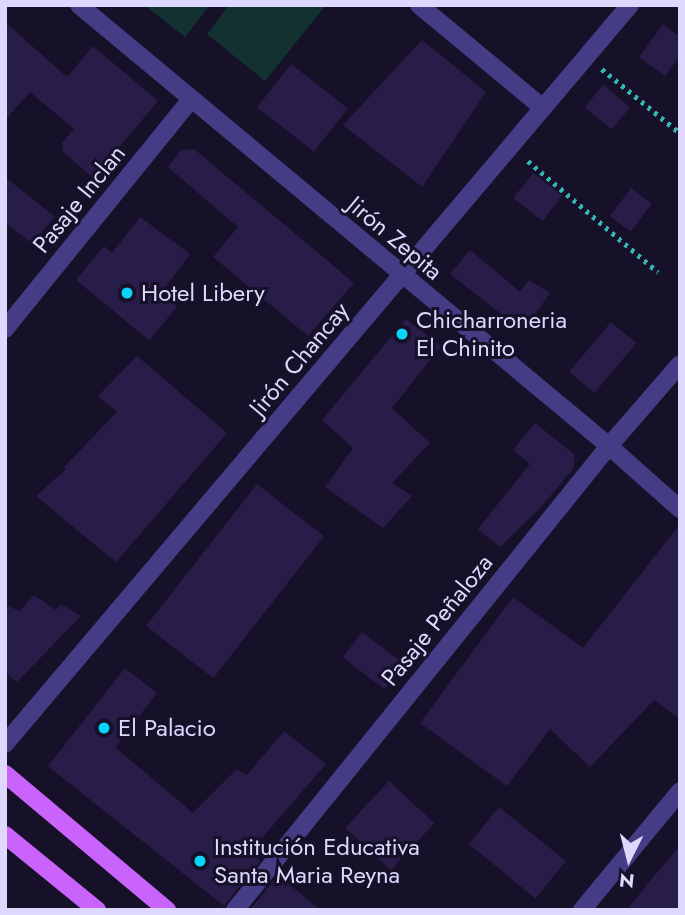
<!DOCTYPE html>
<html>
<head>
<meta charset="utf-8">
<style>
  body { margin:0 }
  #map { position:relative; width:685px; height:915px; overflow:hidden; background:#161128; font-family:Jost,sans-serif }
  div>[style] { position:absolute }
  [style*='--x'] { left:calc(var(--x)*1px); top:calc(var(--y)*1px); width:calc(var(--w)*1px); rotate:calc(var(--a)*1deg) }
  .green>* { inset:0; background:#143132 }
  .building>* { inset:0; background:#281d48; transform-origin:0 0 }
  .path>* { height:4.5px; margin-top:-2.25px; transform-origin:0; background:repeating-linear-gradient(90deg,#34b7b6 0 3.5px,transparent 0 8.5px) }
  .minor>* { height:18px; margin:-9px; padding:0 9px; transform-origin:9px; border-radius:9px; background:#443d85 }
  .major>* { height:18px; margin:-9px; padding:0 9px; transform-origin:9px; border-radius:9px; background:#ca63fb }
  .dots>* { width:19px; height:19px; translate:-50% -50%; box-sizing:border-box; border:4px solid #161128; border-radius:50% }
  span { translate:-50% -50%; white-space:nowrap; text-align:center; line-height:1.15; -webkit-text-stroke:6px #161128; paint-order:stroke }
  .street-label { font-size:24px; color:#dfd8fe }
  .poi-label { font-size:24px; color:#dfd8fe }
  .left { translate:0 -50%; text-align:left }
  .frame { position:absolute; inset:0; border:7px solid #dfd8fe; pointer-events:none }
  .north { position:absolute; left:594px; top:824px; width:70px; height:70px; -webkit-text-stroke:5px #161128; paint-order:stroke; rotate:186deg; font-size:19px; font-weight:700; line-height:28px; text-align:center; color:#dfd8fe }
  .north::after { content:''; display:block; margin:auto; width:24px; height:32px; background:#dfd8fe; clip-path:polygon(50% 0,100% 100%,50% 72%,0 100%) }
</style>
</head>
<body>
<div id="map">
  <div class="green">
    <div style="clip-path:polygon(144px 5px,210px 5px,185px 37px)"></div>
    <div style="clip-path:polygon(229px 5px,326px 5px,265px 81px,207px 34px)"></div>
  </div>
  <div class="building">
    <div style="clip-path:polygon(5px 22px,67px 77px,93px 46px,158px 101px,93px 178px,63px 152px,62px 143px,74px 129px,30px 92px,5px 120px)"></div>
    <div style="clip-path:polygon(663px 24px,680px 37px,680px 56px,665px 76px,639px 57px)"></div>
    <div style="clip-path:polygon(422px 40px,486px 92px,422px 187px,343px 125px)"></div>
    <div style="left:291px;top:64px;width:72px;height:55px;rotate:38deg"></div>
    <div style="left:603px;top:85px;width:35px;height:29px;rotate:39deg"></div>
    <div style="clip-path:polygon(194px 149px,354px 283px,308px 336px,213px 257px,238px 227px,168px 167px,181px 150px)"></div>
    <div style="left:533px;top:173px;width:37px;height:32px;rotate:38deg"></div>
    <div style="clip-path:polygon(5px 177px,55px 217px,32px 244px,5px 222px)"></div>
    <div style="left:631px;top:188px;width:26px;height:35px;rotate:37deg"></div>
    <div style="clip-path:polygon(140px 217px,190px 254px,161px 293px,177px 307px,149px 340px,76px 280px,104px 246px,112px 253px)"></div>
    <div style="clip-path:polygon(470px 250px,520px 292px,529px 280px,550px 293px,523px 331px,450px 274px)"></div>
    <div style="clip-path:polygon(406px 319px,441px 346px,392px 408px,430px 443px,392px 483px,412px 496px,383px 528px,325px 487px,353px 448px,322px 420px)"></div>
    <div style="left:611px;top:322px;width:33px;height:65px;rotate:40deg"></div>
    <div style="clip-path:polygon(137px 356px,227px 433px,116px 562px,36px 496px,66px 469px,64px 467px,117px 412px,98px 396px)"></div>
    <div style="clip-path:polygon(535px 423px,574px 454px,574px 468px,540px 508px,500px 547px,478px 529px,530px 464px,513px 450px)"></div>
    <div style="left:257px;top:484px;width:85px;height:180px;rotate:38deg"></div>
    <div style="clip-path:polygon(680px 524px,680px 719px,654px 700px,590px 767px,550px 729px,507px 786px,420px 723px,513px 597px,583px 648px)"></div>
    <div style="clip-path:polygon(34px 595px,56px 610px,61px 604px,81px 616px,17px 682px,5px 672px,5px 605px,20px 611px)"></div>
    <div style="left:362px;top:632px;width:53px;height:32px;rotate:37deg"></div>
    <div style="clip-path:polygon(125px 668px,157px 693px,115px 747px,193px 813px,237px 769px,247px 775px,284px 731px,326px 764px,250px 852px,260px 861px,224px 906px,48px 766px)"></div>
    <div style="left:389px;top:781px;width:62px;height:64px;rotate:43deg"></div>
    <div style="left:499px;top:807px;width:86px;height:48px;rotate:39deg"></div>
    <div style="clip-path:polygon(680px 846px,680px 910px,627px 910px,653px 877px)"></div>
    <div style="clip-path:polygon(278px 875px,320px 910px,250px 910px)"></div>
  </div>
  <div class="path">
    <div style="--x:602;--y:69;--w:101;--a:39.4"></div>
    <div style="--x:528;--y:161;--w:171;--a:40.5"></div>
  </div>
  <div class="minor">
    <div style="--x:79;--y:5;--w:689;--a:39.76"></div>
    <div style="--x:609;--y:446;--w:95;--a:41.6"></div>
    <div style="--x:419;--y:5;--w:160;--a:39.7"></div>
    <div style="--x:5;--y:329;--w:296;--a:-51"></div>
    <div style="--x:5;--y:744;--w:968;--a:-49.78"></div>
    <div style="--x:235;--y:910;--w:596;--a:-51.13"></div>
    <div style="--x:609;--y:446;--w:108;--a:-49.1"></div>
    <div style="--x:582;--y:910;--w:154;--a:-50.5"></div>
  </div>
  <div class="major">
    <div style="--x:5;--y:774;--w:212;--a:40"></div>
    <div style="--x:5;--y:835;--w:119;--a:39.2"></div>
  </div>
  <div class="dots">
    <div style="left:127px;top:293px;background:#0ad4f8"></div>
    <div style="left:402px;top:334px;background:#0ad4f8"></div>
    <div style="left:104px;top:728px;background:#0ad4f8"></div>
    <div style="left:200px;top:861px;background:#0ad4f8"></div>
  </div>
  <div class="street-label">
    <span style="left:79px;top:199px;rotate:-51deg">Pasaje Inclan</span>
    <span style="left:395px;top:238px;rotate:40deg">Jirón Zepita</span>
    <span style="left:299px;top:359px;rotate:-50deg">Jirón Chancay</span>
    <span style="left:437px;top:620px;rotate:-51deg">Pasaje Peñaloza</span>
  </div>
  <div class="poi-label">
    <span class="left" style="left:141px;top:293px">Hotel Libery</span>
    <span class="left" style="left:416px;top:334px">Chicharroneria<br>El Chinito</span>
    <span class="left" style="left:118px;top:728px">El Palacio</span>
    <span class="left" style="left:214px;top:861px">Institución Educativa<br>Santa Maria Reyna</span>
  </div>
  <div class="frame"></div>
  <div class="north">N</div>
</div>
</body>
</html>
